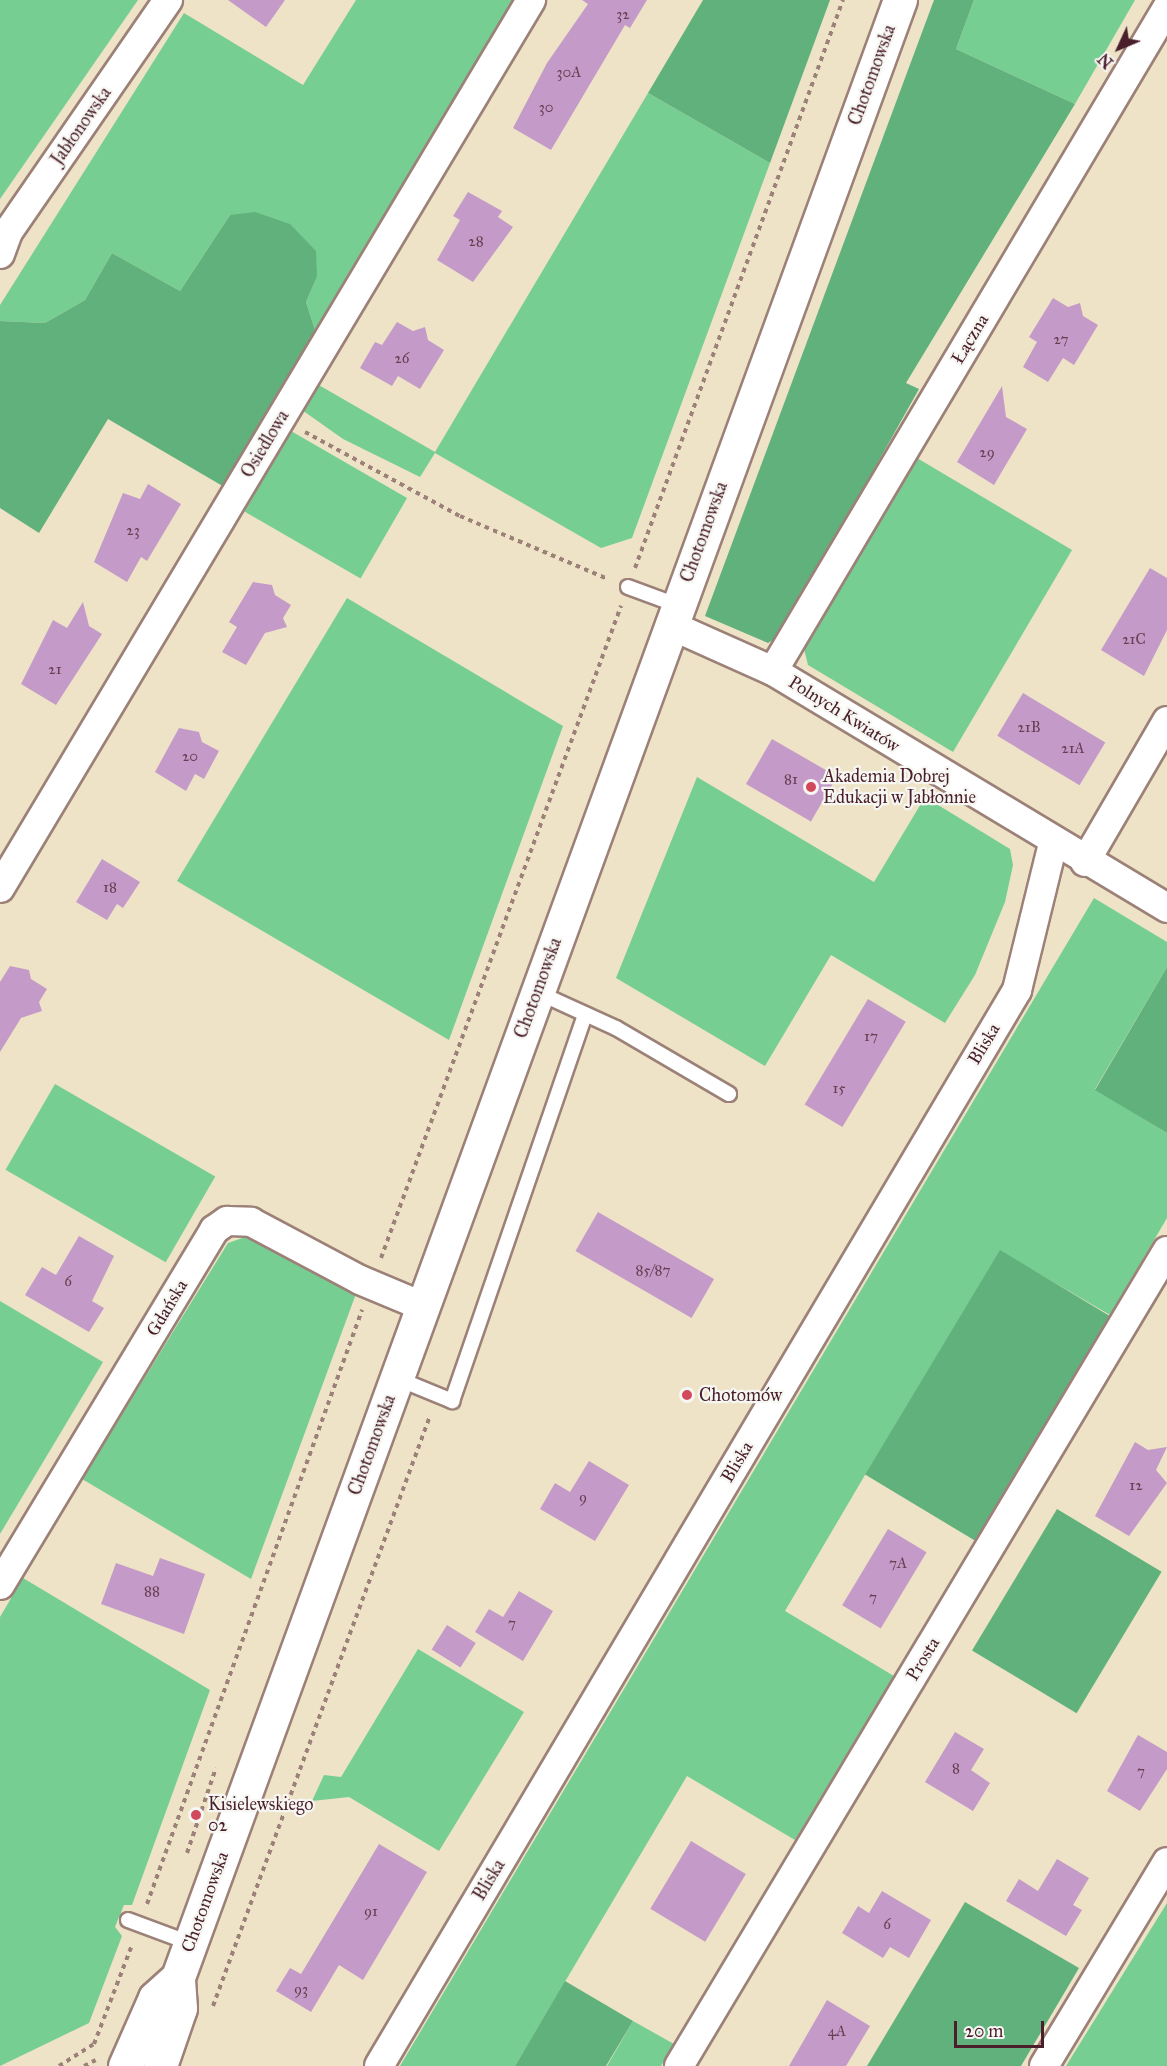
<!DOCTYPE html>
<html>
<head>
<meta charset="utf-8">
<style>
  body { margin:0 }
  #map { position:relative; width:1167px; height:2066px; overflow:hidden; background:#eee3c6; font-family:"IM FELL Great Primer",serif }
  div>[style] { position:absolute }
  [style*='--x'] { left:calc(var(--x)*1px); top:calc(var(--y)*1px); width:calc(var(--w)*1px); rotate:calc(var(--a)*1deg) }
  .green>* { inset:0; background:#77ce93; transform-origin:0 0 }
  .forest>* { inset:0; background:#61b17d; transform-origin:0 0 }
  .building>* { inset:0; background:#c49bc8; transform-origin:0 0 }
  .path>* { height:4px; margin-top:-2px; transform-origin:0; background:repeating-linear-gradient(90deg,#9c8178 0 4.5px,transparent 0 9px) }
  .roads { filter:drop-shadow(2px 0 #9c8178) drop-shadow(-2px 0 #9c8178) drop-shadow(0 2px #9c8178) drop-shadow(0 -2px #9c8178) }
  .service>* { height:14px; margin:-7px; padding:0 7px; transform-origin:7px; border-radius:7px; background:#fff }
  .minor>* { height:28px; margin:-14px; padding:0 14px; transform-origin:14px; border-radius:14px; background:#fff }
  .tertiary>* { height:33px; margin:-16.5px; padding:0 16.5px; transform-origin:16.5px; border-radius:16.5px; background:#fff }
  .dots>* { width:16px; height:16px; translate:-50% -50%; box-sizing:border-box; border:3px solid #f6f6f2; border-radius:50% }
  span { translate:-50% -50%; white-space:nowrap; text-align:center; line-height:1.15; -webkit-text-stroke:4.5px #f6f6f2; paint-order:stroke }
  .number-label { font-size:15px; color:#683e52 }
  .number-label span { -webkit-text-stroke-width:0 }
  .street-label { font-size:18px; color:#4a1f2b }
  .poi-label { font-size:18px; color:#4a1f2b }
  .left { translate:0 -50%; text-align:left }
  .north { position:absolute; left:1089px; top:18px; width:60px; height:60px; -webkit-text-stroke:4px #f6f6f2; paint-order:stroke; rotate:226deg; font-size:16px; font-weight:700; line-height:24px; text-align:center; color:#4a1f2b }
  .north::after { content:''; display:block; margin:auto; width:21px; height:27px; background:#4a1f2b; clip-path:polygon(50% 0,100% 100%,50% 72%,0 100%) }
  .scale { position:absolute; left:954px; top:2021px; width:90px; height:27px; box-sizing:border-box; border:3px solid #4a1f2b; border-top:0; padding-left:8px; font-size:18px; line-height:21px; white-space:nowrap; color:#4a1f2b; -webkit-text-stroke:4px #f6f6f2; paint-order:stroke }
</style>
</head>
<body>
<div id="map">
  <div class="green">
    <div style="clip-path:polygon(0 0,138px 0,0 199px)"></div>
    <div style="clip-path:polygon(356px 0,517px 0,316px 333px,306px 302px,317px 277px,230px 215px,180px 291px,112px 253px,85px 300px,45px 323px,0 321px,0 305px,184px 13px,303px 85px)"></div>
    <div style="clip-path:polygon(974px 0,1135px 0,1075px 104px,956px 49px)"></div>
    <div style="clip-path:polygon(648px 93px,770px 163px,632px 538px,601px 548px,435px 453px,420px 477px,343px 439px,302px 410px,317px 384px,435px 452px)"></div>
    <div style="left:291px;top:431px;width:134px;height:93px;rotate:30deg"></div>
    <div style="clip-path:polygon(917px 458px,1072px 550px,953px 752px,808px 665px,804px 649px)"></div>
    <div style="clip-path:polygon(347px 598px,563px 726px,449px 1040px,177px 881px)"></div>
    <div style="clip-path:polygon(697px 777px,874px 882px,925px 797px,1010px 849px,1013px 865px,1005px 902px,975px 975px,945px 1023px,831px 955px,765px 1066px,616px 978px)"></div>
    <div style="clip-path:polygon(1094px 898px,1167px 942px,1167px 967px,1095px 1089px,1167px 1133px,1167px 1218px,1110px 1315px,1000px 1251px,865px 1475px,785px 1611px,894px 1676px,795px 1840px,687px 1776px,515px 2066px,400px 2066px)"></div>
    <div style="left:55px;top:1084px;width:185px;height:99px;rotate:30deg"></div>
    <div style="clip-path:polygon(251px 1235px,357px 1291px,251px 1579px,82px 1479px,228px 1243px)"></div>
    <div style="clip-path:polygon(0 1301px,103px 1362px,0 1534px)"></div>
    <div style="clip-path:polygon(23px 1578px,210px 1690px,132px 1905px,124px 1905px,115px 1927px,122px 1936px,89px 2023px,0 2066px,0 1617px)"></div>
    <div style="clip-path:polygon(418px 1649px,524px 1712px,439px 1851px,349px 1797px,312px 1801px,324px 1775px,341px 1777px)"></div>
    <div style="clip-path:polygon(1167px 1903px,1167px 2066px,1066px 2066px)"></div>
    <div style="clip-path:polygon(633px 2021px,674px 2044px,661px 2066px,607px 2066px)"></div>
  </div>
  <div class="forest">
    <div style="clip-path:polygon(703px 0,830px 0,770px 163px,648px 93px)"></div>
    <div style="clip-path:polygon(934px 0,974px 0,956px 49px,1075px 104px,906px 383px,919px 389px,781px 635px,768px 643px,705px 616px)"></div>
    <div style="clip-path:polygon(255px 212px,290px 224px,316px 251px,317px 277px,306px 302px,316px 333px,226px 488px,108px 419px,39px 533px,0 508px,0 321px,45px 323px,85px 300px,112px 253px,180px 291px,230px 215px)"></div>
    <div style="clip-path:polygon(1167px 967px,1167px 1133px,1095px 1090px)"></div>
    <div style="left:1000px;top:1250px;width:128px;height:262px;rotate:31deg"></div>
    <div style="left:1057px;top:1509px;width:122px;height:165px;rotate:31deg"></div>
    <div style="clip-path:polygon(965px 1902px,1079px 1968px,1021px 2066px,867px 2066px)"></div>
    <div style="clip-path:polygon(565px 1981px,633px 2021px,606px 2066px,515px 2066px)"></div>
  </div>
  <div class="building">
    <div style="clip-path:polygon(228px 0,285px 0,266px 27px)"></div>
    <div style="clip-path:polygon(582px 0,647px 0,630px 28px,625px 25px,551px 150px,513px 128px,547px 63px,588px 4px)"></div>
    <div style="clip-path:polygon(468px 192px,502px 211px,498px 217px,513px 227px,473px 282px,437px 260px,460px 220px,453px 216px)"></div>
    <div style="clip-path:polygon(1053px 298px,1068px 307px,1080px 303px,1083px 316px,1098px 325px,1074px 365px,1063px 358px,1048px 382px,1023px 367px,1037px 342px,1029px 337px)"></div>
    <div style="clip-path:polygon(397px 322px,413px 331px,425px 327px,428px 340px,444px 350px,420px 389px,398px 376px,392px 386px,360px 368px,375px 342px,382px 345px)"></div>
    <div style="clip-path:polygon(1002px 386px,1006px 417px,1027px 429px,994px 485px,957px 462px)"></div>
    <div style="clip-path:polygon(148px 484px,181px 504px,147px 561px,141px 557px,127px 582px,94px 562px,123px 493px,140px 499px)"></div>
    <div style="clip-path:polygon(1150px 568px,1167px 578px,1167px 630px,1144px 676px,1101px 650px)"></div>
    <div style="clip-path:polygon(253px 582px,272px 585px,275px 595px,291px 605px,283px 618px,287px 627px,265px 633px,246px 665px,222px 652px,237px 627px,229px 622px)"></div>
    <div style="clip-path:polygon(83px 602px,89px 626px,102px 634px,56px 705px,21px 684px,53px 620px,67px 628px)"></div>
    <div style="left:1023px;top:693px;width:96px;height:50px;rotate:31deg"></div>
    <div style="clip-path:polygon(179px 728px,199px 732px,202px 742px,219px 751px,204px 779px,195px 774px,186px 791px,155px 772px)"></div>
    <div style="left:772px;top:739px;width:75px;height:52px;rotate:30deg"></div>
    <div style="clip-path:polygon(102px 859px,140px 882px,123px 908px,117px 904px,107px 920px,76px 902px)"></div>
    <div style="clip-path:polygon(10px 966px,29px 970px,31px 979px,47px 989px,39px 1002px,42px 1011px,21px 1018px,0 1052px,0 982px)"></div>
    <div style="left:868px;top:999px;width:44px;height:123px;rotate:31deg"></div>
    <div style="left:598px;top:1212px;width:134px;height:45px;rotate:30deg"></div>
    <div style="clip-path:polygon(79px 1236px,114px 1256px,92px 1301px,104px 1308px,89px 1332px,25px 1295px,42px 1267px,56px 1275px)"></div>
    <div style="clip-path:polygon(1135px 1442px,1148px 1450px,1167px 1447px,1156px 1470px,1167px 1483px,1129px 1536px,1095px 1516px)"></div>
    <div style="clip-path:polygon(589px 1461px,629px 1485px,595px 1541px,540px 1509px,555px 1483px,570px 1492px)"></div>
    <div style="left:888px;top:1529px;width:45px;height:89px;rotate:31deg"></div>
    <div style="clip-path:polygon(160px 1558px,205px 1574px,184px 1634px,101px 1604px,116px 1563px,153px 1576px)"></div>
    <div style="clip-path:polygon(519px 1591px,553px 1611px,523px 1661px,475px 1632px,489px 1609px,503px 1617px)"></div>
    <div style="left:447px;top:1625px;width:34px;height:29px;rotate:32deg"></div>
    <div style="clip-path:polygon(955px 1732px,984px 1749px,971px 1770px,990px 1783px,973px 1811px,925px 1782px)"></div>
    <div style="clip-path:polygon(1138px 1735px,1167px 1752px,1167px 1769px,1140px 1811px,1107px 1791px)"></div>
    <div style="left:691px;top:1841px;width:64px;height:79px;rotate:31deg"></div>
    <div style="clip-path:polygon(379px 1844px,427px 1872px,363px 1980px,339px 1965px,311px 2012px,276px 1991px,290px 1968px,301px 1974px)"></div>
    <div style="clip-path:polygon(1057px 1859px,1089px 1878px,1073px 1905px,1082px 1910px,1066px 1936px,1006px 1901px,1019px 1879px,1038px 1891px)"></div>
    <div style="clip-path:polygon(882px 1891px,931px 1920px,909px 1958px,890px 1947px,883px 1958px,842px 1933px,858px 1906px,869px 1913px)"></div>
    <div style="clip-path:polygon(827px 2000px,870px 2026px,846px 2066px,789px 2066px)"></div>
  </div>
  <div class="path">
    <div style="--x:305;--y:432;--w:176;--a:28.5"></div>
    <div style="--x:460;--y:516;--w:161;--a:23.1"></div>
    <div style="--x:635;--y:568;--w:605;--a:-69.89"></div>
    <div style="--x:381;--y:1258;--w:695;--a:-69.79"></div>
    <div style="--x:187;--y:1853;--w:90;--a:-71.2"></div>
    <div style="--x:147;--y:1904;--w:632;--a:-70.1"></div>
    <div style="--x:213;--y:2006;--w:629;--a:-69.81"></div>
    <div style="--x:59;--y:2066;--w:41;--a:-32.2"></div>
    <div style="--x:94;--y:2044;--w:106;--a:-69"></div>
    <div style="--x:84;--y:2066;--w:13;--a:-27"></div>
  </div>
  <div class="roads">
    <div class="service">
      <div style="--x:628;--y:587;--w:52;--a:20.2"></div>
      <div style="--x:537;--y:992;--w:87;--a:24.5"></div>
      <div style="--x:616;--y:1028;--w:131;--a:30.3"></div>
      <div style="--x:396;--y:1378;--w:61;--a:22.3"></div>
      <div style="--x:452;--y:1401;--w:409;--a:-71"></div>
      <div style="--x:128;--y:1920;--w:66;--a:20.4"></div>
    </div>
    <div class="minor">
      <div style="--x:0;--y:254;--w:23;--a:-70"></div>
      <div style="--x:8;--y:232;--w:282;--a:-55.4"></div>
      <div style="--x:670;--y:625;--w:113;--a:24.1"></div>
      <div style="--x:773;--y:671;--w:460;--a:31"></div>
      <div style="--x:773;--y:671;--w:771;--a:-59.28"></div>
      <div style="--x:1085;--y:862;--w:163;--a:-59.8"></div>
      <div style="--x:0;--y:888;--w:1035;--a:-59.12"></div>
      <div style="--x:0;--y:1585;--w:415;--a:-58.9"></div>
      <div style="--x:214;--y:1230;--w:16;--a:-35"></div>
      <div style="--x:227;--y:1221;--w:24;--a:2"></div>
      <div style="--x:251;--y:1222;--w:123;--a:28"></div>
      <div style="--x:360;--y:1280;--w:67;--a:22.8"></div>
      <div style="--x:379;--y:2066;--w:1251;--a:-59.33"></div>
      <div style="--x:1017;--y:990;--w:151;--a:-76.2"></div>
      <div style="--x:679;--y:2066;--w:950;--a:-59.09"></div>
      <div style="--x:1044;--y:2066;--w:238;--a:-58.9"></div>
    </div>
    <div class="tertiary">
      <div style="--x:125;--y:2066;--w:74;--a:-66.2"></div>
      <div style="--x:155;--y:1998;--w:31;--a:-42"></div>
      <div style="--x:160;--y:2066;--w:61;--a:-71"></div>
      <div style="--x:180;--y:2008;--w:31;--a:-94"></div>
      <div style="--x:178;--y:1977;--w:2105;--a:-69.94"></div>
    </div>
  </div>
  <div class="dots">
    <div style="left:811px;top:787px;background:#d1495b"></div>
    <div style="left:687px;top:1395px;background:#d1495b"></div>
    <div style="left:196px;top:1815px;background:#d1495b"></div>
  </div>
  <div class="number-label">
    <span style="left:623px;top:15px">32</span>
    <span style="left:569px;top:73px">30A</span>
    <span style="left:546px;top:108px">30</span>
    <span style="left:476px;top:242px">28</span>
    <span style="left:1061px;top:340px">27</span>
    <span style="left:402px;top:359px">26</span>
    <span style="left:987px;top:453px">29</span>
    <span style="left:133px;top:531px">23</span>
    <span style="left:1134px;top:640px">21C</span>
    <span style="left:55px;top:670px">21</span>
    <span style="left:1029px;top:728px">21B</span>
    <span style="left:1073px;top:749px">21A</span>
    <span style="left:190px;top:757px">20</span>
    <span style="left:791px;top:780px">81</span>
    <span style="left:110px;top:888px">18</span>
    <span style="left:871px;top:1037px">17</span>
    <span style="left:839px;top:1089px">15</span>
    <span style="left:653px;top:1271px">85/87</span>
    <span style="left:68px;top:1282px">6</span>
    <span style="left:1136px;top:1486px">12</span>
    <span style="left:583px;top:1498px">9</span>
    <span style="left:898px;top:1564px">7A</span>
    <span style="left:152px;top:1592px">88</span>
    <span style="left:873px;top:1598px">7</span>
    <span style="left:512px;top:1624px">7</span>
    <span style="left:956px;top:1769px">8</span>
    <span style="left:1141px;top:1772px">7</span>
    <span style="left:371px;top:1912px">91</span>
    <span style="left:887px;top:1925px">6</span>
    <span style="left:301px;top:1990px">93</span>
    <span style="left:837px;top:2032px">4A</span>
  </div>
  <div class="street-label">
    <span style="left:872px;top:75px;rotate:-70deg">Chotomowska</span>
    <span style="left:81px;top:126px;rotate:-55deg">Jabłonowska</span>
    <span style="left:970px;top:339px;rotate:-59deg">Łączna</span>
    <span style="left:265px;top:444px;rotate:-59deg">Osiedlowa</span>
    <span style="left:704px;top:532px;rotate:-70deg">Chotomowska</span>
    <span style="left:844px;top:714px;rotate:32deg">Polnych Kwiatów</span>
    <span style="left:538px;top:988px;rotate:-70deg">Chotomowska</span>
    <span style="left:984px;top:1044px;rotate:-59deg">Bliska</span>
    <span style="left:167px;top:1308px;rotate:-59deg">Gdańska</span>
    <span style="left:372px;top:1445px;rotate:-70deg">Chotomowska</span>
    <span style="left:737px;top:1462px;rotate:-59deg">Bliska</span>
    <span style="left:923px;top:1659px;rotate:-59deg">Prosta</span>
    <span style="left:489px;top:1880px;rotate:-59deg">Bliska</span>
    <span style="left:205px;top:1902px;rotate:-70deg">Chotomowska</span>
  </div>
  <div class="poi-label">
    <span class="left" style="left:823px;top:787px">Akademia Dobrej<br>Edukacji w Jabłonnie</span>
    <span class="left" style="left:699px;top:1395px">Chotomów</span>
    <span class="left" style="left:208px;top:1815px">Kisielewskiego<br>02</span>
  </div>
  <div class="north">N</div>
  <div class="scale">20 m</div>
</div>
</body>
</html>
